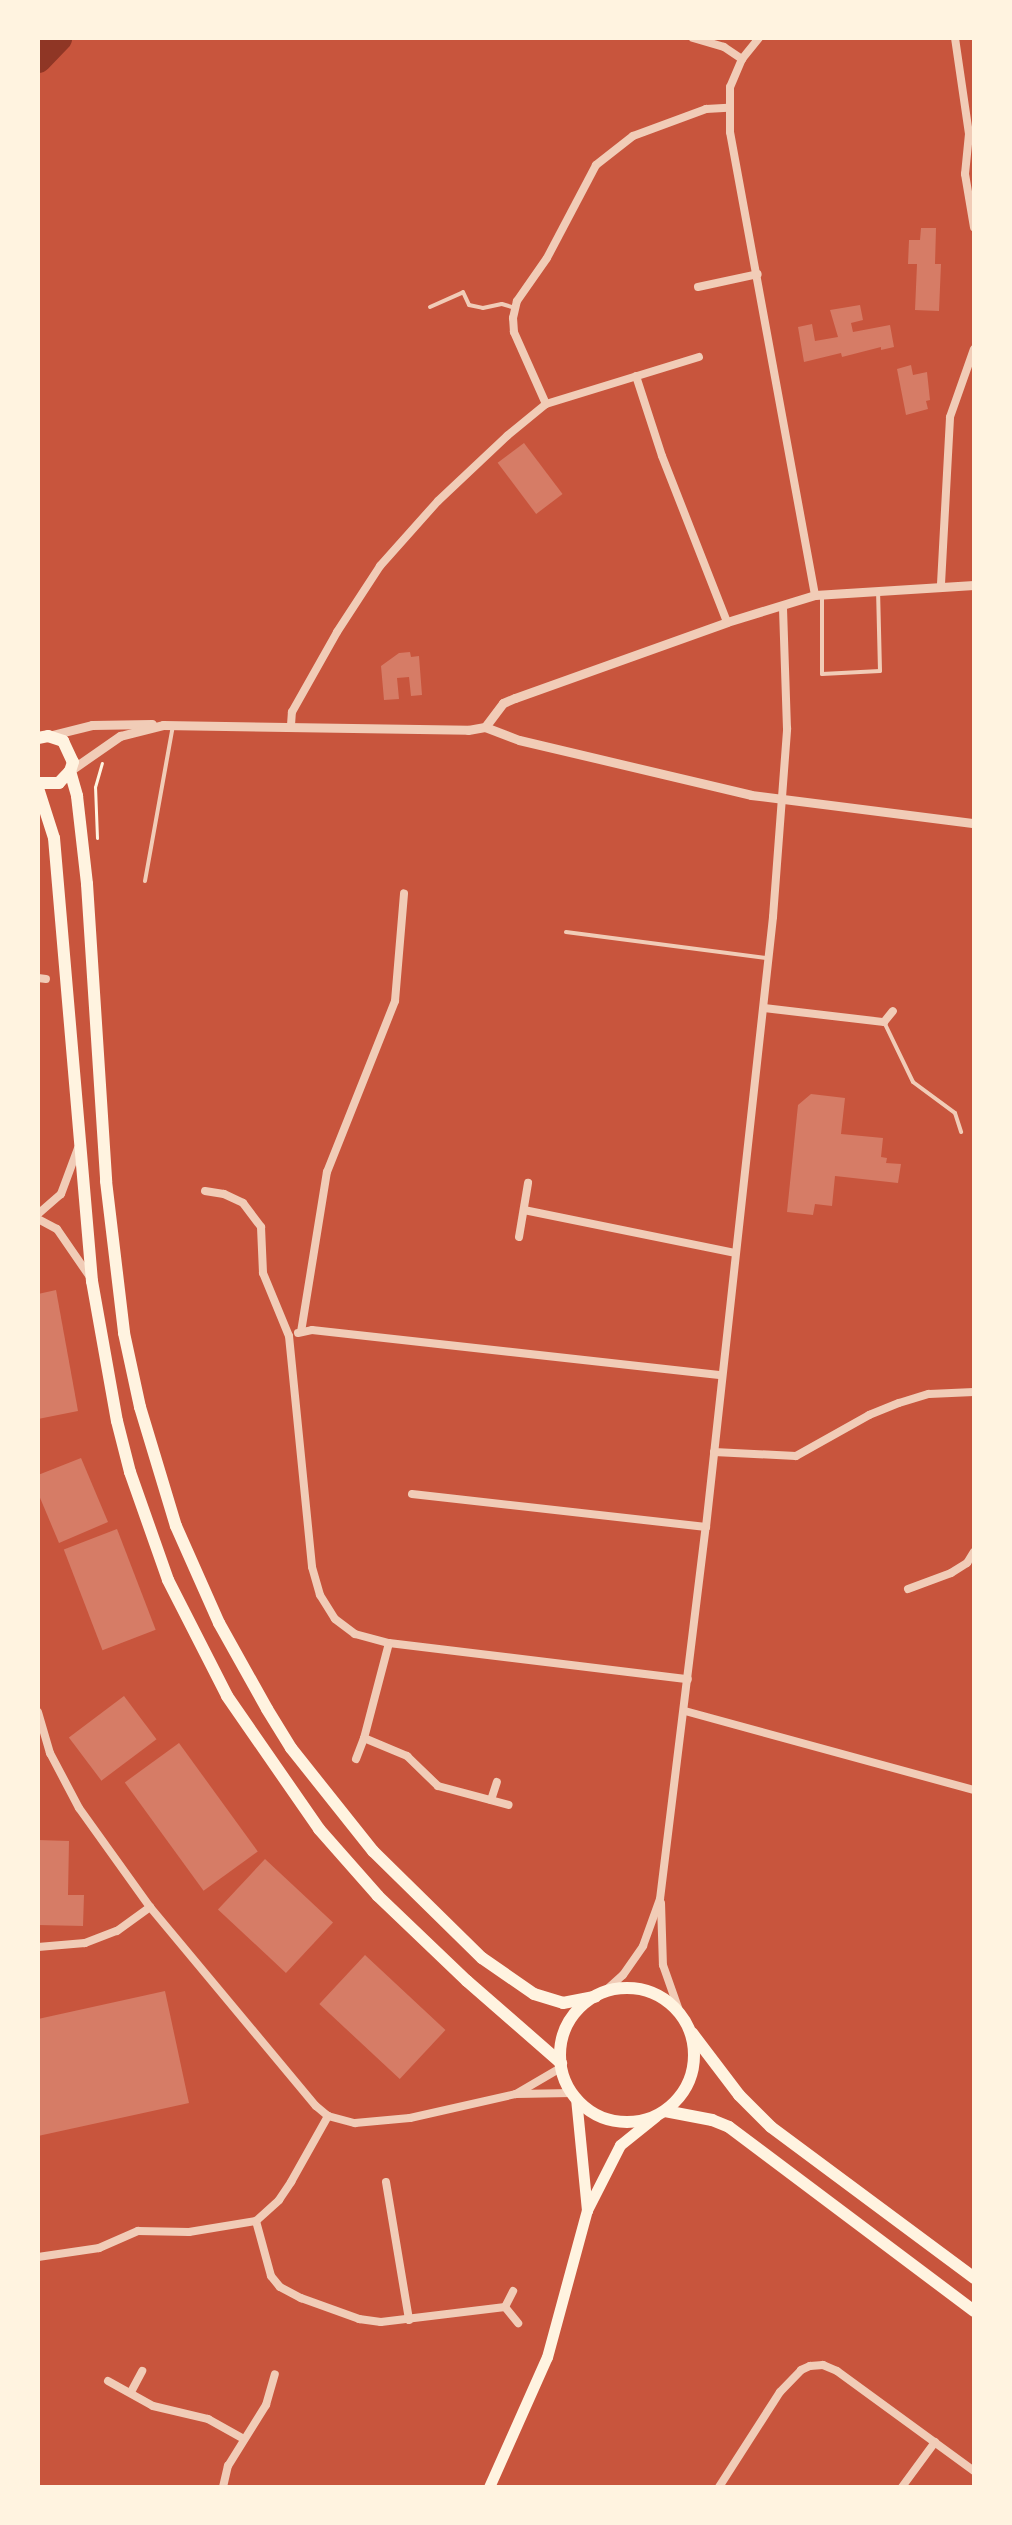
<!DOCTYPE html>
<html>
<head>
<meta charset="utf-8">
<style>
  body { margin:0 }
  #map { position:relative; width:1012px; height:2525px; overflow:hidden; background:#c8553d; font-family:"IBM Plex Sans",sans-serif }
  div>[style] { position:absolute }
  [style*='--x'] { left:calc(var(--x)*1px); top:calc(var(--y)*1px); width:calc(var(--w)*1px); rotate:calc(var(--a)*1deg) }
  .river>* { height:28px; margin:-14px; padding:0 14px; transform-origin:14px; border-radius:14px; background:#8f3625 }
  .building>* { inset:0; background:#d67c66; transform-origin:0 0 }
  .path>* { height:3px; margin:-1.5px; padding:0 1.5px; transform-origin:1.5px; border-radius:1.5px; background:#fff3e0 }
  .service>* { height:4px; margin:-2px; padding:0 2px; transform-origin:2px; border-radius:2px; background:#f1ccb7 }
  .minor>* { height:8px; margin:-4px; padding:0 4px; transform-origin:4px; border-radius:4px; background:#f1ccb7 }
  .tertiary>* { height:9px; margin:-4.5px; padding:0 4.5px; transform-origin:4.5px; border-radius:4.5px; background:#f1ccb7 }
  .secondary>* { height:11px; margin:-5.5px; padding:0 5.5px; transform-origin:5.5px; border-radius:5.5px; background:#fff3e0 }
  .primary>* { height:12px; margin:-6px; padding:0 6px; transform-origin:6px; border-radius:6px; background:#fff3e0 }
  .primary>.ring { margin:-6px; padding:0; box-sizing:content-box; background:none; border:12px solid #fff3e0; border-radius:50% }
  span { translate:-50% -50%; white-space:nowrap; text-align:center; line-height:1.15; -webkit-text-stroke:8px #fff3e0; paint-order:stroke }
  .frame { position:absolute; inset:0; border:40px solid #fff3e0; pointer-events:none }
</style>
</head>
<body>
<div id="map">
  <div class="river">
    <div style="--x:38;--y:59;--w:29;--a:-46"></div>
  </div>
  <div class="building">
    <div style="clip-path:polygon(921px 228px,936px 228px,935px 264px,941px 264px,939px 311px,915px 310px,917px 264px,908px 264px,909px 240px,920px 240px)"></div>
    <div style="clip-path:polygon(860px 305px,863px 320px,851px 323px,853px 332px,890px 325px,894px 347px,881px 350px,881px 347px,842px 357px,841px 353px,804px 362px,798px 327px,812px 324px,815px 341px,838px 337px,830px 310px)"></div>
    <div style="clip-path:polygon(911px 365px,913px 375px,927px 372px,930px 400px,926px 401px,928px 409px,906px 415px,897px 369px)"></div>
    <div style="left:524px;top:443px;width:64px;height:33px;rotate:53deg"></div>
    <div style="clip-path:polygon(410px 652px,411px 657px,419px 656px,422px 695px,411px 696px,409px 677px,397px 678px,399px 699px,384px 700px,381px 666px,399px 653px)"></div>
    <div style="clip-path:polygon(811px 1094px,845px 1098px,841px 1134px,883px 1138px,881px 1157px,887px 1158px,886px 1163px,901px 1164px,898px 1183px,835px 1176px,832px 1206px,815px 1204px,813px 1215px,787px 1212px,798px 1105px)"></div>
    <div style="clip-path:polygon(56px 1290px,78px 1411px,38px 1419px,38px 1294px)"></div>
    <div style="clip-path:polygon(81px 1458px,108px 1522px,59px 1543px,38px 1493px,38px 1475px)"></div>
    <div style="left:117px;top:1529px;width:108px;height:57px;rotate:69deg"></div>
    <div style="left:124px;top:1696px;width:54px;height:69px;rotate:53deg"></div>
    <div style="left:179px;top:1743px;width:134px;height:67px;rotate:54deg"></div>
    <div style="clip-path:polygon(38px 1840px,69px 1841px,68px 1895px,84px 1895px,83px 1926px,38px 1925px)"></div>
    <div style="left:265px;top:1859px;width:93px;height:69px;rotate:43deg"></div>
    <div style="left:365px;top:1955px;width:110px;height:67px;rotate:43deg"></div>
    <div style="clip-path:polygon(165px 1991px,189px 2103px,38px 2136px,38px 2019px)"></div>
  </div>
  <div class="path">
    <div style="--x:97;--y:838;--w:51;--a:-92.2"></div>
    <div style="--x:95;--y:787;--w:25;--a:-74"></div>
  </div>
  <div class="service">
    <div style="--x:430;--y:307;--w:36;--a:-24"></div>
    <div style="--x:463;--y:292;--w:14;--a:65"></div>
    <div style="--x:469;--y:305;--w:14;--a:12"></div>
    <div style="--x:483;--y:308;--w:19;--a:-12"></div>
    <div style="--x:502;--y:304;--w:14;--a:17"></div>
    <div style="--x:822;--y:596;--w:78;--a:90"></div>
    <div style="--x:822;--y:674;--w:58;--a:-3"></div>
    <div style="--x:880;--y:671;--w:80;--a:-91.4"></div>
    <div style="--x:145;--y:881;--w:158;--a:-79.8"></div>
    <div style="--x:566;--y:932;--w:202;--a:7.4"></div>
    <div style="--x:885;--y:1024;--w:64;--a:64.2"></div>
    <div style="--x:913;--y:1082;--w:52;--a:36.4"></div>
    <div style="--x:955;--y:1113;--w:20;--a:72"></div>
  </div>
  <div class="minor">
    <div style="--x:693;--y:38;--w:32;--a:16"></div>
    <div style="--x:724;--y:47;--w:22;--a:34"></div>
    <div style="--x:759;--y:38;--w:27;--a:129"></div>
    <div style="--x:742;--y:59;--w:30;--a:113"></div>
    <div style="--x:730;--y:87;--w:45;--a:90"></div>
    <div style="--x:730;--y:132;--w:471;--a:79.6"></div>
    <div style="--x:955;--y:38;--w:97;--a:81.7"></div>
    <div style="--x:969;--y:134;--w:40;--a:95.7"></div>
    <div style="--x:965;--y:174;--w:54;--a:80.4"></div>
    <div style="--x:698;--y:287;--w:61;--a:-12.2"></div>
    <div style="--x:636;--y:376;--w:84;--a:72"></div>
    <div style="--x:662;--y:456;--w:178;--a:68.6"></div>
    <div style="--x:546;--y:404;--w:79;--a:-114"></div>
    <div style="--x:514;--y:332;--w:14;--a:-94"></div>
    <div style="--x:513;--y:318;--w:17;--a:-77"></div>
    <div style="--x:517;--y:301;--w:52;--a:-55.1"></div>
    <div style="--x:547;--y:258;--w:105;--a:-62.2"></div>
    <div style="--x:596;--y:165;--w:47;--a:-38.1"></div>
    <div style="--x:633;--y:136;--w:78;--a:-20.3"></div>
    <div style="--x:706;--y:109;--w:22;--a:-3"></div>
    <div style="--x:941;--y:584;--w:167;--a:-86.9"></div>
    <div style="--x:950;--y:417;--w:72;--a:-70.6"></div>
    <div style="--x:291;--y:725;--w:13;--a:-86"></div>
    <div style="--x:292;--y:712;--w:92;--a:-60.6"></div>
    <div style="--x:337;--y:632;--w:79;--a:-56.9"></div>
    <div style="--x:380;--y:566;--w:87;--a:-48.3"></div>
    <div style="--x:438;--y:501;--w:95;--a:-43.3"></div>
    <div style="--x:507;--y:436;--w:50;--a:-39.4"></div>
    <div style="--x:546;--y:404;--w:160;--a:-17.1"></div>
    <div style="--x:38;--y:978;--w:8;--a:7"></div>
    <div style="--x:764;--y:1008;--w:121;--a:6.7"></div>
    <div style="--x:884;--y:1022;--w:14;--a:-51"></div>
    <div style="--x:205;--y:1191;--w:19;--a:9"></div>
    <div style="--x:224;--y:1194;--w:21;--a:25"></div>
    <div style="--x:243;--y:1203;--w:30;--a:53"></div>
    <div style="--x:261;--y:1227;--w:46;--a:87.5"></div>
    <div style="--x:263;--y:1273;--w:68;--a:67.6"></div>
    <div style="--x:289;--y:1336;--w:232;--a:84.3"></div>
    <div style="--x:312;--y:1567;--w:29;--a:74"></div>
    <div style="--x:320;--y:1595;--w:28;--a:58"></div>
    <div style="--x:335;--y:1619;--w:25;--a:37"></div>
    <div style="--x:355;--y:1634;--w:35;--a:15"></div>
    <div style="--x:389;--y:1643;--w:301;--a:6.9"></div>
    <div style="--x:524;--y:1210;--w:215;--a:11.5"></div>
    <div style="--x:38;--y:1214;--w:30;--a:-41"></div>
    <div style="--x:61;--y:1194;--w:49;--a:-69.7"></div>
    <div style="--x:38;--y:1219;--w:21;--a:28"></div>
    <div style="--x:57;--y:1229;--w:58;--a:55.5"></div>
    <div style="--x:519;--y:1237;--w:55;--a:-80.5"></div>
    <div style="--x:301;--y:1332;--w:162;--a:-80.8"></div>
    <div style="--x:327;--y:1172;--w:184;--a:-68.3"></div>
    <div style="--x:395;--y:1001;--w:108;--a:-85.2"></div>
    <div style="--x:298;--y:1333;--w:14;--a:-12"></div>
    <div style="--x:312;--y:1330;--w:412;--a:6.3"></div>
    <div style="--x:714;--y:1452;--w:82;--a:2.8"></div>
    <div style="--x:796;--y:1456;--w:84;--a:-29.3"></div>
    <div style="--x:869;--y:1415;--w:32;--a:-22"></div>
    <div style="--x:899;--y:1403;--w:31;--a:-17"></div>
    <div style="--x:929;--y:1394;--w:45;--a:-2.5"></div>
    <div style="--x:412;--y:1494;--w:296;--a:6.4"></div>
    <div style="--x:908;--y:1589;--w:46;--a:-20.4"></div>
    <div style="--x:951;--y:1573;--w:19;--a:-32"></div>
    <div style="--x:967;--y:1563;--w:13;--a:-58"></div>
    <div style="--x:389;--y:1643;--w:98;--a:104.7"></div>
    <div style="--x:364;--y:1738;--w:47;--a:22.7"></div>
    <div style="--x:407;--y:1756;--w:43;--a:44.1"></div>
    <div style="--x:438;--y:1786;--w:73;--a:15"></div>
    <div style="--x:685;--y:1711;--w:300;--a:15.3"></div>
    <div style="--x:38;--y:1712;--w:43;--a:73.7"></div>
    <div style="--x:50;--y:1753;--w:62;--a:62.2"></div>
    <div style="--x:79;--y:1808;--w:122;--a:54.4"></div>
    <div style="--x:150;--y:1907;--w:259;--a:50.2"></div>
    <div style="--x:316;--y:2106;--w:16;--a:40"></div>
    <div style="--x:328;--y:2116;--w:28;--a:15"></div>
    <div style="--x:355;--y:2123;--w:55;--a:-5.2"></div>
    <div style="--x:410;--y:2118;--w:109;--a:-12.8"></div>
    <div style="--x:516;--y:2094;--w:56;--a:-1"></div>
    <div style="--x:356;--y:1759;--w:22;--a:-69"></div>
    <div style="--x:491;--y:1800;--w:19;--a:-72"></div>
    <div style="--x:661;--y:1903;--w:62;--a:88.2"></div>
    <div style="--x:663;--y:1965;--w:54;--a:70.6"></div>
    <div style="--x:38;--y:1947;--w:47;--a:-4.9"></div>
    <div style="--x:85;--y:1943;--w:34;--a:-21"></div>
    <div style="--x:117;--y:1931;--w:41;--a:-36"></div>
    <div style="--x:604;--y:1992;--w:25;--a:-42"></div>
    <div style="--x:623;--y:1975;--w:35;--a:-55"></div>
    <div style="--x:643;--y:1946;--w:50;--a:-70.1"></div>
    <div style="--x:660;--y:1899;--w:375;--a:-83"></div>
    <div style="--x:706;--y:1527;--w:614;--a:-83.73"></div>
    <div style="--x:773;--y:917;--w:189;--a:-85.7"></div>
    <div style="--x:787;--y:729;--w:123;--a:-91.9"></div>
    <div style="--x:516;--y:2094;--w:53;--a:-30.4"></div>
    <div style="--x:386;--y:2182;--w:140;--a:80.5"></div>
    <div style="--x:256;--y:2221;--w:57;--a:74.7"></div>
    <div style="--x:271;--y:2276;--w:14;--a:51"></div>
    <div style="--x:280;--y:2287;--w:24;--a:28"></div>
    <div style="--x:301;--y:2298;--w:62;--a:19.9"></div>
    <div style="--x:359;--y:2319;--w:22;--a:8"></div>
    <div style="--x:381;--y:2322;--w:125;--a:-6.9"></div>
    <div style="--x:505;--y:2307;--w:21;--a:51"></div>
    <div style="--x:38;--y:2257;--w:62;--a:-8.4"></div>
    <div style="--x:99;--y:2248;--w:43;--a:-23.6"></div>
    <div style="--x:138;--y:2231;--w:51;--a:1.1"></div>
    <div style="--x:189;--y:2232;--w:68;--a:-9.3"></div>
    <div style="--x:256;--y:2221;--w:31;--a:-42"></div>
    <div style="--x:279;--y:2200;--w:22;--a:-56"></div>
    <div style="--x:291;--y:2182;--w:76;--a:-60.7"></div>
    <div style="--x:505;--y:2307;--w:18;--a:-63"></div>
    <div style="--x:108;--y:2381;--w:51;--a:29.1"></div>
    <div style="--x:153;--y:2406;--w:57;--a:13.3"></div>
    <div style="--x:208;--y:2419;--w:41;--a:29.1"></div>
    <div style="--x:131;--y:2392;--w:24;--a:-62"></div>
    <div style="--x:223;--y:2487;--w:22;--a:-77"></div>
    <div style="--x:228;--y:2466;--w:72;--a:-58.1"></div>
    <div style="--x:266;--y:2405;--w:32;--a:-74"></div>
    <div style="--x:719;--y:2487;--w:113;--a:-57.3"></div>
    <div style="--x:780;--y:2392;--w:30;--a:-46"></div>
    <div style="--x:801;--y:2370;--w:10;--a:-24"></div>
    <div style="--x:810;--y:2366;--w:13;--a:-4"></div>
    <div style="--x:823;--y:2365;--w:15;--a:23"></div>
    <div style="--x:837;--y:2371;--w:170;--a:36.1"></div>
    <div style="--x:902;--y:2487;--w:56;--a:-53.7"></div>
  </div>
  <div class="tertiary">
    <div style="--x:485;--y:727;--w:30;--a:-53"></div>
    <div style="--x:503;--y:703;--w:13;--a:-23"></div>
    <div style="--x:515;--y:698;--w:225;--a:-19.7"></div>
    <div style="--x:727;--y:622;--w:92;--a:-17.1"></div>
    <div style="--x:815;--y:595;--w:159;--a:-3.6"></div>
    <div style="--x:48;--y:736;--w:45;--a:-14"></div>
    <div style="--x:92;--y:725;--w:60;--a:-1"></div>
    <div style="--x:71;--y:770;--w:60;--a:-34.8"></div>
    <div style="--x:120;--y:736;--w:44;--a:-14.3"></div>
    <div style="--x:163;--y:725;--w:305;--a:0.9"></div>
    <div style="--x:468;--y:730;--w:17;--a:-10"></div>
    <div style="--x:485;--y:727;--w:36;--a:21"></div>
    <div style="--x:519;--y:740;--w:238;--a:13.3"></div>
    <div style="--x:751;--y:795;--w:225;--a:7.2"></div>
  </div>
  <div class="secondary">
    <div style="--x:576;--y:2098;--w:113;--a:84.4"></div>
    <div style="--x:489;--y:2487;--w:142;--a:-66"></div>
    <div style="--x:547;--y:2357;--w:152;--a:-74.8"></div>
    <div style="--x:587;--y:2210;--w:73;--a:-63.1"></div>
    <div style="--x:620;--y:2145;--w:46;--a:-38.9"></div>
  </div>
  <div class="primary">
    <div style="--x:38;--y:738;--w:10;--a:-11"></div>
    <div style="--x:48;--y:736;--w:16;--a:18"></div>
    <div style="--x:63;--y:741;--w:23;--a:65"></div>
    <div style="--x:73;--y:762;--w:9;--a:108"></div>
    <div style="--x:70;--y:771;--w:16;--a:133"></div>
    <div style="--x:59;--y:783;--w:21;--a:180"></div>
    <div style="--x:70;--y:771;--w:26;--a:74"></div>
    <div style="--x:77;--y:796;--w:89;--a:83.5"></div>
    <div style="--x:87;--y:884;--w:298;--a:86.3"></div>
    <div style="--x:106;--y:1181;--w:153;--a:83.2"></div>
    <div style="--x:124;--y:1333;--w:76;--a:77.8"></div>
    <div style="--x:140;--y:1407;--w:124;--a:73.2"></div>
    <div style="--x:176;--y:1526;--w:106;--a:66.1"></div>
    <div style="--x:219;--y:1623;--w:98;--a:60.8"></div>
    <div style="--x:267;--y:1709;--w:46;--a:58.4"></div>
    <div style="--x:291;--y:1748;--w:132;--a:51.5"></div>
    <div style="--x:373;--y:1851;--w:153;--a:44.5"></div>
    <div style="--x:482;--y:1958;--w:63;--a:34.7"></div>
    <div style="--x:534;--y:1994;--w:30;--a:17"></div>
    <div style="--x:563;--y:2003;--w:33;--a:-11"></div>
    <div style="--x:38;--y:788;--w:52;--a:72.3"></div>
    <div style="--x:54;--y:838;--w:445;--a:85.1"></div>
    <div style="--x:92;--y:1281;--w:142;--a:79.9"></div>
    <div style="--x:117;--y:1421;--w:53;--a:75.7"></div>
    <div style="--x:130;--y:1472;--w:114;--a:70.6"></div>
    <div style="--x:168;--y:1580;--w:130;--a:63"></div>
    <div style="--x:227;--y:1696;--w:162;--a:55.3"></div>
    <div style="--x:319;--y:1829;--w:89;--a:48.6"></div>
    <div style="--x:378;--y:1896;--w:123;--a:43.7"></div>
    <div style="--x:467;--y:1981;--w:125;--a:41.1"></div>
    <div class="ring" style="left:560px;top:1988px;width:122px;height:122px"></div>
    <div style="--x:692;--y:2033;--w:78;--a:52.8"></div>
    <div style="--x:739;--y:2095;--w:45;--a:45"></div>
    <div style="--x:771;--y:2127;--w:253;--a:36.6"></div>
    <div style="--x:665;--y:2111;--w:48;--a:10.8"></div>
    <div style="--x:712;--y:2120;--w:18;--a:22"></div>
    <div style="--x:729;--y:2127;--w:306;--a:36.9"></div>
  </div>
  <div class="frame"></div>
</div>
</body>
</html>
